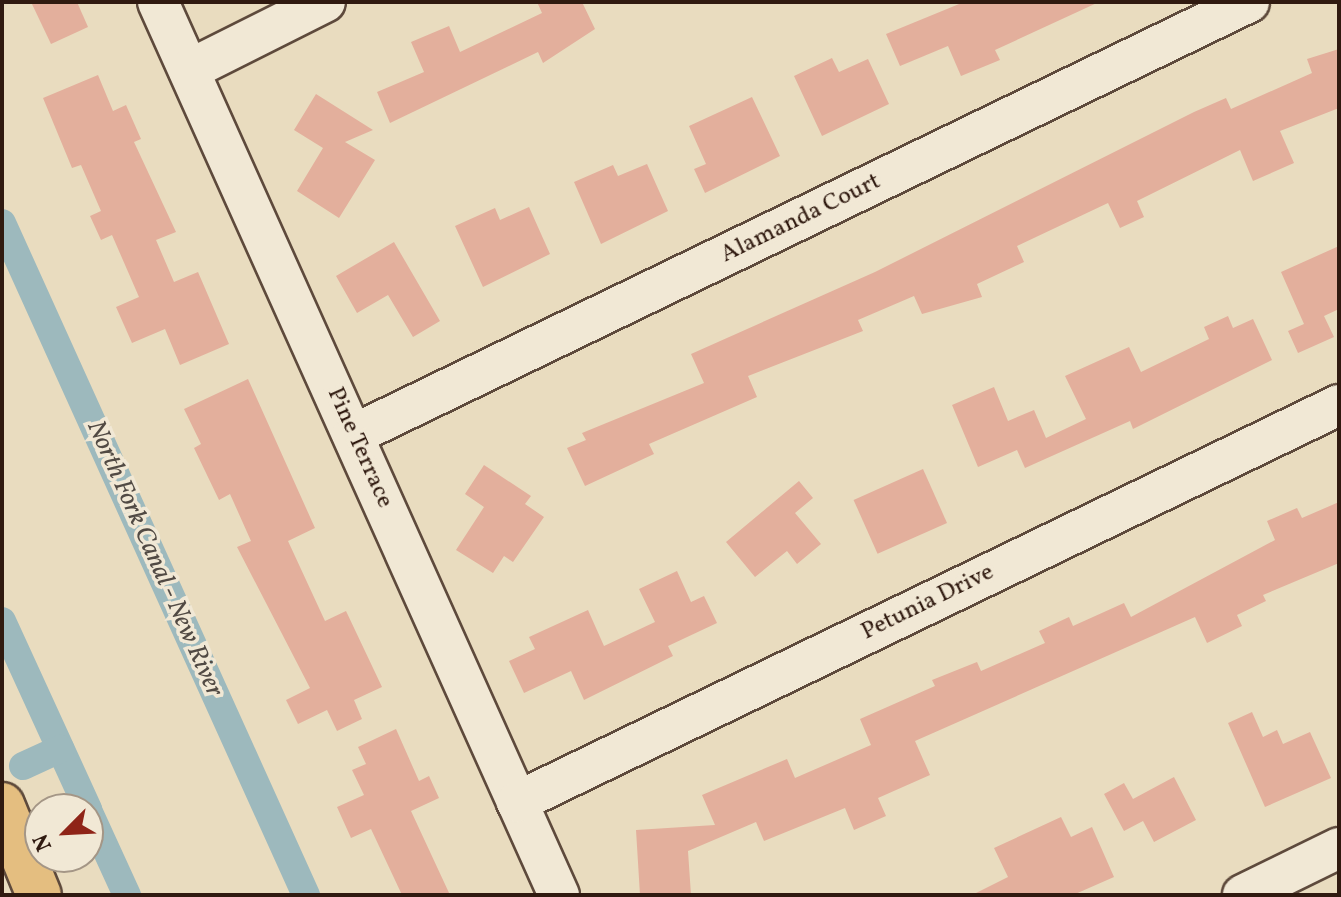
<!DOCTYPE html>
<html>
<head>
<meta charset="utf-8">
<style>
  body { margin:0 }
  #map { position:relative; width:1341px; height:897px; overflow:hidden; background:#e9dcbf; font-family:Vollkorn,serif }
  div>[style] { position:absolute }
  [style*='--x'] { left:calc(var(--x)*1px); top:calc(var(--y)*1px); width:calc(var(--w)*1px); rotate:calc(var(--a)*1deg) }
  .canal>* { height:28px; margin:-14px; padding:0 14px; transform-origin:14px; border-radius:14px; background:#9db9bd }
  .building>* { inset:0; background:#e3af9c; transform-origin:0 0 }
  .roads { filter:drop-shadow(2px 0 #5e4a3c) drop-shadow(-2px 0 #5e4a3c) drop-shadow(0 2px #5e4a3c) drop-shadow(0 -2px #5e4a3c) }
  .minor>* { height:40px; margin:-20px; padding:0 20px; transform-origin:20px; border-radius:20px; background:#f1e8d5 }
  .highway>* { height:44px; margin:-22px; padding:0 22px; transform-origin:22px; border-radius:22px; background:#e4be80 }
  span { translate:-50% -50%; white-space:nowrap; text-align:center; line-height:1.15; -webkit-text-stroke:7px #f1e8d5; paint-order:stroke }
  .street-label { font-size:24px; color:#301a10 }
  .water-label { font-size:26px; color:#514a44; font-style:italic }
  .frame { position:absolute; inset:0; border:4px solid #301a10; pointer-events:none }
  .north { position:absolute; left:24px; top:793px; width:80px; height:80px; box-sizing:border-box; background:#f1e8d5; border:2px solid #a49686; border-radius:50%; rotate:246deg; font-size:22px; font-weight:700; line-height:32px; text-align:center; color:#301a10 }
  .north::after { content:''; display:block; margin:auto; width:28px; height:36px; background:#8f2418; clip-path:polygon(50% 0,100% 100%,50% 72%,0 100%) }
</style>
</head>
<body>
<div id="map">
  <div class="canal">
    <div style="--x:2;--y:223;--w:738;--a:65.66"></div>
    <div style="--x:2;--y:621;--w:207;--a:65.4"></div>
    <div style="--x:23;--y:766;--w:41;--a:-24.7"></div>
    <div style="--x:88;--y:810;--w:94;--a:65.4"></div>
  </div>
  <div class="building">
    <div style="clip-path:polygon(31px 2px,77px 2px,88px 27px,51px 44px)"></div>
    <div style="clip-path:polygon(537px 2px,582px 2px,595px 29px,543px 63px,538px 52px,390px 123px,377px 92px,424px 72px,411px 42px,449px 26px,460px 52px,542px 13px)"></div>
    <div style="clip-path:polygon(964px 2px,1099px 2px,995px 50px,1000px 60px,961px 76px,948px 46px,900px 66px,886px 34px)"></div>
    <div style="clip-path:polygon(1339px 49px,1339px 108px,1280px 131px,1294px 163px,1253px 181px,1240px 150px,1137px 201px,1144px 217px,1120px 228px,1108px 203px,1017px 246px,1024px 262px,977px 284px,982px 297px,922px 314px,914px 296px,858px 320px,863px 331px,748px 376px,757px 397px,649px 444px,654px 454px,585px 486px,567px 448px,586px 440px,582px 433px,704px 383px,691px 354px,875px 272px,1194px 112px,1226px 98px,1231px 109px,1312px 73px,1307px 59px)"></div>
    <div style="clip-path:polygon(832px 58px,839px 72px,868px 59px,889px 104px,822px 136px,794px 76px)"></div>
    <div style="clip-path:polygon(98px 75px,113px 111px,126px 105px,141px 139px,134px 142px,176px 232px,156px 240px,174px 282px,198px 272px,229px 344px,180px 365px,165px 329px,132px 343px,116px 307px,139px 297px,112px 235px,101px 240px,90px 216px,101px 211px,81px 165px,72px 168px,43px 98px)"></div>
    <div style="clip-path:polygon(316px 94px,373px 130px,345px 142px,375px 160px,339px 218px,297px 191px,323px 148px,294px 130px)"></div>
    <div style="clip-path:polygon(752px 97px,780px 156px,705px 193px,694px 169px,706px 164px,689px 126px)"></div>
    <div style="clip-path:polygon(647px 164px,668px 211px,601px 244px,574px 182px,613px 165px,618px 176px)"></div>
    <div style="clip-path:polygon(529px 207px,550px 254px,483px 287px,455px 226px,495px 208px,500px 220px)"></div>
    <div style="clip-path:polygon(394px 242px,440px 321px,413px 337px,388px 295px,357px 313px,336px 276px)"></div>
    <div style="clip-path:polygon(1339px 246px,1339px 309px,1324px 316px,1334px 337px,1298px 353px,1288px 331px,1304px 324px,1281px 272px)"></div>
    <div style="clip-path:polygon(1228px 316px,1233px 328px,1253px 319px,1272px 360px,1133px 429px,1130px 421px,1025px 468px,1017px 450px,978px 467px,952px 405px,994px 387px,1008px 421px,1034px 410px,1046px 438px,1086px 419px,1065px 376px,1129px 347px,1141px 372px,1209px 339px,1204px 327px)"></div>
    <div style="clip-path:polygon(248px 379px,315px 528px,288px 541px,325px 621px,346px 611px,382px 687px,354px 700px,362px 719px,337px 731px,327px 710px,298px 724px,286px 700px,310px 688px,237px 547px,251px 541px,230px 494px,219px 500px,194px 448px,201px 444px,184px 409px)"></div>
    <div style="clip-path:polygon(484px 465px,531px 496px,525px 504px,544px 517px,513px 562px,504px 556px,493px 573px,456px 550px,484px 507px,465px 494px)"></div>
    <div style="left:923px;top:469px;width:59px;height:76px;rotate:66deg"></div>
    <div style="clip-path:polygon(799px 481px,813px 498px,795px 513px,821px 544px,797px 564px,787px 551px,755px 577px,726px 542px)"></div>
    <div style="clip-path:polygon(1339px 502px,1339px 563px,1263px 595px,1266px 601px,1237px 615px,1242px 626px,1207px 643px,1195px 617px,915px 741px,930px 775px,878px 798px,886px 816px,854px 830px,845px 808px,764px 841px,756px 822px,688px 851px,691px 895px,640px 895px,636px 830px,715px 825px,702px 795px,787px 759px,795px 778px,871px 745px,860px 719px,935px 686px,932px 680px,977px 662px,981px 671px,1045px 643px,1039px 631px,1069px 617px,1073px 626px,1124px 603px,1131px 617px,1275px 540px,1267px 521px,1297px 508px,1302px 518px)"></div>
    <div style="clip-path:polygon(677px 571px,691px 602px,704px 596px,717px 623px,668px 646px,673px 656px,584px 700px,571px 671px,524px 693px,509px 661px,535px 649px,529px 637px,588px 610px,604px 646px,655px 622px,639px 589px)"></div>
    <div style="clip-path:polygon(1252px 712px,1263px 737px,1277px 730px,1283px 744px,1310px 732px,1331px 778px,1265px 807px,1228px 723px)"></div>
    <div style="clip-path:polygon(396px 729px,419px 781px,429px 776px,439px 798px,411px 811px,450px 895px,402px 895px,371px 829px,351px 838px,337px 807px,364px 795px,352px 770px,366px 764px,358px 747px)"></div>
    <div style="clip-path:polygon(1174px 777px,1196px 820px,1154px 842px,1143px 821px,1124px 831px,1104px 794px,1124px 783px,1133px 799px)"></div>
    <div style="clip-path:polygon(1061px 817px,1071px 837px,1092px 827px,1114px 877px,1073px 895px,972px 895px,1008px 877px,994px 848px)"></div>
  </div>
  <div class="roads">
    <div class="minor">
      <div style="--x:158;--y:2;--w:979;--a:65.82"></div>
      <div style="--x:189;--y:70;--w:152;--a:-26.6"></div>
      <div style="--x:353;--y:435;--w:995;--a:-25.79"></div>
      <div style="--x:517;--y:802;--w:913;--a:-25.78"></div>
      <div style="--x:1243;--y:895;--w:107;--a:-26.1"></div>
    </div>
    <div class="highway">
      <div style="--x:2;--y:805;--w:97;--a:67.7"></div>
    </div>
  </div>
  <div class="street-label">
    <span style="left:801px;top:219px;rotate:-26deg">Alamanda Court</span>
    <span style="left:359px;top:448px;rotate:66deg">Pine Terrace</span>
    <span style="left:928px;top:603px;rotate:-26deg">Petunia Drive</span>
  </div>
  <div class="water-label">
    <span style="left:154px;top:559px;rotate:66deg">North Fork Canal - New River</span>
  </div>
  <div class="frame"></div>
  <div class="north">N</div>
</div>
</body>
</html>
